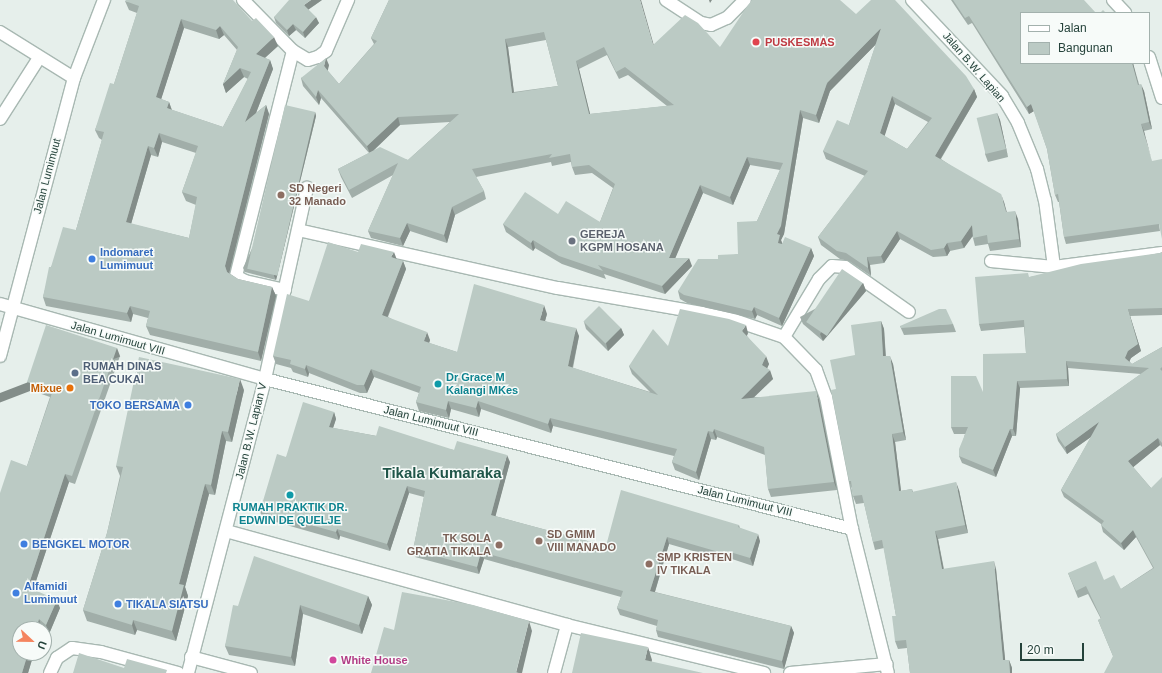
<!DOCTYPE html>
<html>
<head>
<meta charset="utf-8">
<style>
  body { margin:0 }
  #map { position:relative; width:1162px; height:673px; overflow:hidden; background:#e6efeb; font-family:Helvetica,sans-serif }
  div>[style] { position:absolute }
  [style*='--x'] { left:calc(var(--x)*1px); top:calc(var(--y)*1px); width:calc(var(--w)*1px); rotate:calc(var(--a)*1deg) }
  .roads { filter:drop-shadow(1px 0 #a8b8b2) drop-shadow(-1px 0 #a8b8b2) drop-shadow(0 1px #a8b8b2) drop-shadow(0 -1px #a8b8b2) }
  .street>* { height:12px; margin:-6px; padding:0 6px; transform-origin:6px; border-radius:6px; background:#fff }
  .secondary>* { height:12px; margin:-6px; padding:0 6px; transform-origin:6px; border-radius:6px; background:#fff }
  .wall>* { inset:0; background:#a1aea9 }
  .shaded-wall>* { inset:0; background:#838d89; transform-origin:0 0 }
  .building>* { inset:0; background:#bbcac4; transform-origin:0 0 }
  .dots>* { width:11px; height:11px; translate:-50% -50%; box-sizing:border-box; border:2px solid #f7fbf9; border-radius:50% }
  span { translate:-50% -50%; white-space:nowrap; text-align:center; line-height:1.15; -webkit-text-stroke:3px #f7fbf9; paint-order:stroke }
  .health-label { font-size:11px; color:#be3a42; font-weight:700 }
  .left { translate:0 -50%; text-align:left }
  .street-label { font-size:11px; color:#24423a }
  .education-label { font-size:11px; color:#785e54; font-weight:700 }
  .right { translate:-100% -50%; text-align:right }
  .worship-label { font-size:11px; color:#5b616d; font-weight:700 }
  .shop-label { font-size:11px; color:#366cbe; font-weight:700 }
  .service-label { font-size:11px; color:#4e5e75; font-weight:700 }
  .culture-label { font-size:11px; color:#0d838f; font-weight:700 }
  .food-label { font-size:11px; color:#c56008; font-weight:700 }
  .hotel-label { font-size:11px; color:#b23c85; font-weight:700 }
  .district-label { font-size:15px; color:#1f5548; font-weight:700 }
  .legend { position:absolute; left:1020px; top:12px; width:130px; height:52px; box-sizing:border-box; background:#f7fbf9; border:1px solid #a3b1ad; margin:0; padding:5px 7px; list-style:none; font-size:12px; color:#24423a }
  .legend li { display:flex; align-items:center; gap:8px; height:20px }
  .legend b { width:20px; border:1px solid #a3b1ad }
  .north { position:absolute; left:12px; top:621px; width:40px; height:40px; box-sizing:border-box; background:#f7fbf9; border:1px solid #a3b1ad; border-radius:50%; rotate:112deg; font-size:11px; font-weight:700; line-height:16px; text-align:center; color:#24423a }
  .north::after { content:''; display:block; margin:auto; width:14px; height:18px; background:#f4845f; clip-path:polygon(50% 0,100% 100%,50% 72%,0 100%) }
  .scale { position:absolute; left:1020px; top:643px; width:64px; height:18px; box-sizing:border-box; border:2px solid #24423a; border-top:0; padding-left:5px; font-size:12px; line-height:14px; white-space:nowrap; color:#24423a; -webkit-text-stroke:3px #f7fbf9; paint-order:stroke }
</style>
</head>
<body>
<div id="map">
  <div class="roads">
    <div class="street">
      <div style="--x:243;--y:0;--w:71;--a:45.6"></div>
      <div style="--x:293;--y:51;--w:17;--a:31"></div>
      <div style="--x:308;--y:60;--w:10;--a:-17"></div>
      <div style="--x:318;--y:57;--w:10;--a:-37"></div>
      <div style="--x:326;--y:51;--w:56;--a:-66.7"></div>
      <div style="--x:666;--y:0;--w:42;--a:33.3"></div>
      <div style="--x:701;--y:23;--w:10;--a:11"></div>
      <div style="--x:711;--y:25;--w:17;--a:-24"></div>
      <div style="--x:727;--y:18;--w:25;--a:-45"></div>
      <div style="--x:912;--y:0;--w:132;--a:46.8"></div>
      <div style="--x:1002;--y:96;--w:31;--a:59"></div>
      <div style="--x:1018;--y:123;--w:50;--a:67.6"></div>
      <div style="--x:1037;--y:169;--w:32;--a:76"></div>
      <div style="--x:1045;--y:200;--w:68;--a:82.3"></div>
      <div style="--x:1054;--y:267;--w:109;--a:-7.4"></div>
      <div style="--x:1113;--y:0;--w:18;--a:47"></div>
      <div style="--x:0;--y:32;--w:87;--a:31.9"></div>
      <div style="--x:1149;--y:57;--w:43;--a:72.4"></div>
      <div style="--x:0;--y:119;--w:72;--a:-57.4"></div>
      <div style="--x:298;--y:230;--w:266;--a:12.6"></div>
      <div style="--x:558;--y:288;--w:146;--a:9.8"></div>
      <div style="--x:702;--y:313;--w:33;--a:12"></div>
      <div style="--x:734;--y:320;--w:53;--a:18.8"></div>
      <div style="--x:784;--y:337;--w:46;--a:45.9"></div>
      <div style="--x:816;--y:370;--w:29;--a:70"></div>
      <div style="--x:826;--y:397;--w:135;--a:78.9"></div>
      <div style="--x:852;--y:529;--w:148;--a:76"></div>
      <div style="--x:991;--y:261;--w:63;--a:5.4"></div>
      <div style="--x:285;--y:290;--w:41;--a:-167.3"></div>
      <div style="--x:245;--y:281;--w:10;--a:-151"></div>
      <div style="--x:236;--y:276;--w:232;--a:-75.8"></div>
      <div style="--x:0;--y:304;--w:275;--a:15.8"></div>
      <div style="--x:265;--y:379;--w:606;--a:14.33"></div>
      <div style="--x:784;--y:337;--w:68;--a:-58.9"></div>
      <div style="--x:819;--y:279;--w:18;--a:-45"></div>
      <div style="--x:832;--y:266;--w:13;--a:4"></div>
      <div style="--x:845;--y:267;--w:78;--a:35.1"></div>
      <div style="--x:226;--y:531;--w:354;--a:15.4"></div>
      <div style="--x:567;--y:625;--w:203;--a:13.7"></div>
      <div style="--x:191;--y:657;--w:62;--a:14.9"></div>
      <div style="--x:50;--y:673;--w:17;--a:-65"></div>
      <div style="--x:57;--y:658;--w:18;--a:-34"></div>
      <div style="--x:72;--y:648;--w:29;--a:8"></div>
      <div style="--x:101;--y:652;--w:80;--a:15.3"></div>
      <div style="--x:188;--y:673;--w:304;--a:-75.3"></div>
      <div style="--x:265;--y:379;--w:196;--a:-77.6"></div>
      <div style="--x:554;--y:673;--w:50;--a:-74.8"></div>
      <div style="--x:790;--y:673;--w:97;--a:-5.3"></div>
    </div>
    <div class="secondary">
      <div style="--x:0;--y:356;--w:288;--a:-75.1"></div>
      <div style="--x:74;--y:78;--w:84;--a:-69"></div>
    </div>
  </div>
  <div class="wall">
    <div style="clip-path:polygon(322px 0,308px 10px,319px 23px,305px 38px,296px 30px,289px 36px,276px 23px,274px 17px)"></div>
    <div style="clip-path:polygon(evenodd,389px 0,654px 45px,720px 47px,856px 14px,974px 89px,977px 97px,941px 159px,1004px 202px,1006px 212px,1018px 219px,1021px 247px,990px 251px,988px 244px,975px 246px,973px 238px,972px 236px,964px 248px,950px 251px,947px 256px,933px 257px,900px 239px,884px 263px,870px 265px,871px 276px,849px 261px,840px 259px,821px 245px,818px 237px,865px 176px,826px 159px,823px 151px,849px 125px,876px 44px,830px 91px,819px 123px,803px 118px,784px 234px,781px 240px,782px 243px,811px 248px,814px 256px,782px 326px,757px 315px,755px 319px,687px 303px,680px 299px,678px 291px,718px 259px,738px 254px,757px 221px,780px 170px,750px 165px,733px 205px,703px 193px,675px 258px,692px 266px,665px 294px,604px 274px,606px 279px,562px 264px,535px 248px,533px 251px,506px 232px,503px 224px,558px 214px,600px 222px,613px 188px,592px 173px,575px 175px,572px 167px,571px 162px,552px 166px,551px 162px,476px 177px,484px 191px,486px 199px,455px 215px,447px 243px,410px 231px,403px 246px,371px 238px,368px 231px,393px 175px,352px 198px,341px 177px,338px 169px,369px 153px,321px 98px,319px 105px,303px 86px,301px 78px,329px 65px,327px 70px,339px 84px,374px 44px,371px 38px,389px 0,546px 40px,558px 86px,514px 92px,508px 47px,546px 40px,389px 0,607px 55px,619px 79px,628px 75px,667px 106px,590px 114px,579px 69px,607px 55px,389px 0,895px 104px,928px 122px,907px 149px,884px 136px,895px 104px,389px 0,450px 122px,408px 160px,373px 150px,400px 125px,450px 122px)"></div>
    <div style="clip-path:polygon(951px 0,1084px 0,1021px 63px,1133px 63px,1139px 84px,1144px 91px,1152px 129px,1144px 131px,1160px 231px,1066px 244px,1064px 237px,1059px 202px,1058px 202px,1055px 195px,1047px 149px,1034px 111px,1029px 114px,972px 23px,968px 25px)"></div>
    <div style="clip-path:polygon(evenodd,125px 1px,252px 21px,278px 46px,265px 58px,270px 60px,273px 69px,256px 113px,266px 105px,269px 114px,229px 273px,238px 279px,272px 287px,276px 296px,261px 361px,150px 335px,146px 326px,148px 318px,133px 314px,131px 322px,46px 306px,43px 297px,51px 267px,76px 230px,102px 140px,99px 138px,95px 130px,114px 84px,137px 13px,129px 10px,125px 1px,184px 28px,219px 39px,224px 35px,237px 50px,223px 84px,226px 93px,244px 77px,248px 79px,223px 127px,172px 110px,169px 102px,161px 99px,184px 28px,125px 1px,162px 142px,196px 153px,182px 192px,186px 201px,196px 205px,189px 238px,131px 224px,151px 155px,158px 157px,162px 142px)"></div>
    <div style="clip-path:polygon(315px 112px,316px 116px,276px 280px,245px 272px,243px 268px)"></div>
    <div style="clip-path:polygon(997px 113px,1000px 120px,1008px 157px,988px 162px,985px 154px)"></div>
    <div style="clip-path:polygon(358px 252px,396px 259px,403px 261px,406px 269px,388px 317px,430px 340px,429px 343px,457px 352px,547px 314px,545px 321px,579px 336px,573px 368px,650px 392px,632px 374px,629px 366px,668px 346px,748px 333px,747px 336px,769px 364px,767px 368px,773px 379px,753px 397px,819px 399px,837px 490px,771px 497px,768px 489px,765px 455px,717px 437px,716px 440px,711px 439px,699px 480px,675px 470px,672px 462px,674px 456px,553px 426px,551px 433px,481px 409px,479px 417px,451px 409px,449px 418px,419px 411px,416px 402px,419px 393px,374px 377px,367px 393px,360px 393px,309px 373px,308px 377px,293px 372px,291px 368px,276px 364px,273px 356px,309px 301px)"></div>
    <div style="clip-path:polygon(1162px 252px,1162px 315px,1130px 316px,1141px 351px,1131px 358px,1129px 361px,1132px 364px,1162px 347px,1162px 447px,1160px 445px,1133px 467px,1151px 488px,1162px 673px,1113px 656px,1098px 620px,1101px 619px,1088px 594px,1078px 598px,1068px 573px,1104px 580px,1121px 589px,1153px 568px,1136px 537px,1124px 550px,1103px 532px,1101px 524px,1064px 497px,1061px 490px,1091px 437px,1067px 454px,1058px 441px,1056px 434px,1141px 374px,1068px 368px,1069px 386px,1020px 388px,1016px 436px,1012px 436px,996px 477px,962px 463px,959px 456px,965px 434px,954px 434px,951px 427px,983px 392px,1026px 353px,1024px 327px,981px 331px,979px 324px,1030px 277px,1160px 253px)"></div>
    <div style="clip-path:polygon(863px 283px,866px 291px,823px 341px,803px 324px,800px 317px)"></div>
    <div style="clip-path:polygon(881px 321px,884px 329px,886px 356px,893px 364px,906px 440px,895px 442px,901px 491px,912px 489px,913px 492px,959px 490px,968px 533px,938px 539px,944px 569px,996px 569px,1005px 660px,1009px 660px,1012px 668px,1012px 673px,910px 673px,907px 648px,898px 649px,895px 641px,896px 616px,884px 548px,875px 550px,873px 542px,864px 503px,856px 504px,853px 496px,852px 489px,849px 481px,836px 389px)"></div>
    <div style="clip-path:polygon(584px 322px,621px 328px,624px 335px,608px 351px,586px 329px)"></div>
    <div style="clip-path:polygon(953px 324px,956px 332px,904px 335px,900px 326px)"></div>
    <div style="clip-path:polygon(120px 356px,75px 484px,69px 482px,33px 590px,60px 608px,49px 634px,42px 628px,20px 653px,34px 653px,28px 673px,0 673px,27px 466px,50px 397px,30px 390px,27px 382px)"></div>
    <div style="clip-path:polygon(244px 390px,232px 442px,226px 441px,215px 495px,209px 494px,185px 587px,188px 596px,176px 641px,137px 630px,135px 635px,87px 621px,83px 610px,107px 533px,120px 476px,116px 466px)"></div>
    <div style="clip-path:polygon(334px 412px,336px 419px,333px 428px,454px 450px,510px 462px,495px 516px,606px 546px,739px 525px,740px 528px,760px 541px,753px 566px,732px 559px,731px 562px,669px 544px,655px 592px,791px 626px,794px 633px,784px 669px,658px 637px,656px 630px,657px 626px,620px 615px,617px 608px,621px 597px,484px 559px,479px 574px,415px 557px,413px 550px,424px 497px,409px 493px,390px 551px,340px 536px,339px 540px,262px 518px,260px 511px,286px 457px)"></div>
    <div style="clip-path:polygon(368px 596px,372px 605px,362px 634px,303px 614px,295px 666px,229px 655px,225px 646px,238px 606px)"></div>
  </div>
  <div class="shaded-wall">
    <div style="clip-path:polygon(311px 0,322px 0,306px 11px,304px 5px)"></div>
    <div style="clip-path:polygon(640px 0,641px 0,656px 53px,653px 45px)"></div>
    <div style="clip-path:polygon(709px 0,712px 0,710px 3px)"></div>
    <div style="clip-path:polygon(316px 17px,319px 23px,305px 38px,303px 32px)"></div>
    <div style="clip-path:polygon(181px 19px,184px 28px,159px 106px,156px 97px)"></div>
    <div style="clip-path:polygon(293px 24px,296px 30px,289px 36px,287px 30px)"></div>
    <div style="clip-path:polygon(220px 26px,224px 35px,219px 39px,216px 30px)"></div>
    <div style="clip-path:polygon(881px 28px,884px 36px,830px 91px,819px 123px,816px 115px,827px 83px)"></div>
    <div style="clip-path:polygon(274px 37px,278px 46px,259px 63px,256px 54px)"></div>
    <div style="clip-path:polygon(505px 39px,508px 47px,515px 101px,512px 93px)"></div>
    <div style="clip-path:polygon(326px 58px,329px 65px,327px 74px,324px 66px)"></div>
    <div style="clip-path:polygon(270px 60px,273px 69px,249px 131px,245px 122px)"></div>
    <div style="clip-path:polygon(576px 61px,579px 69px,592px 122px,589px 114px)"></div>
    <div style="clip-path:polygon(1132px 63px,1133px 63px,1140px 92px,1138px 85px)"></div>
    <div style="clip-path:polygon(240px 68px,244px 77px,226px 93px,223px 84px)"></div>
    <div style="clip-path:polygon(1141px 84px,1144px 91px,1152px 129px,1149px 122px)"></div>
    <div style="clip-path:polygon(974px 89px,977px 97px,938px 163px,935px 156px)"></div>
    <div style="clip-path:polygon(318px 90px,321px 98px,319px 105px,316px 97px)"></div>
    <div style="clip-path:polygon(892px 96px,895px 104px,883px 141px,880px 133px)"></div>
    <div style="clip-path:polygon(169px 102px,172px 111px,167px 108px)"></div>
    <div style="clip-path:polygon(1031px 104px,1034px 111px,1029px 114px,1027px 107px)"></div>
    <div style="clip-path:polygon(266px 105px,269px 114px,229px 274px,227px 272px,225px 266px)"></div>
    <div style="clip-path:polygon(800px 110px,803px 118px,784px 234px,781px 240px,782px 243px,781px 250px,778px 243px,777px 234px)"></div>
    <div style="clip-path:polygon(315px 112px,316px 116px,276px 280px,274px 276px)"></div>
    <div style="clip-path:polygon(997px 113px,1000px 120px,1008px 157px)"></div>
    <div style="clip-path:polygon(398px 117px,400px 125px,370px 154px,367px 146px)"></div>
    <div style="clip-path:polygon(1141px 124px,1144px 131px,1154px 169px,1152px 161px)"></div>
    <div style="clip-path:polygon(159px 133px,162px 142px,158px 157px,154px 148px)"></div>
    <div style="clip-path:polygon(148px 146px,151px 155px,129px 231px,126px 222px)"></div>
    <div style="clip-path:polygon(747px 157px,750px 165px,733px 205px,730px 197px)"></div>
    <div style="clip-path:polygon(700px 185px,703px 193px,672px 266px,669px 258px)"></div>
    <div style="clip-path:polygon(1001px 194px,1004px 202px,1009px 220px,1006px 212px)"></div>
    <div style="clip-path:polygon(452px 207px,455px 215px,447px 243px,444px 235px)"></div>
    <div style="clip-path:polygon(1015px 211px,1018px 219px,1021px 247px,1019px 239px)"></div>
    <div style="clip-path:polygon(407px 223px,410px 231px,403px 246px,400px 238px)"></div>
    <div style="clip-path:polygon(972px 225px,975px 233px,964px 248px,961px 241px)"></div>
    <div style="clip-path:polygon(897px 231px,900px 239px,884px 263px,881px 256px)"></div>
    <div style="clip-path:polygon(533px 240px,535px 248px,533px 251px,531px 243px)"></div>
    <div style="clip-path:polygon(947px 243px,950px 251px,947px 256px,944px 248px)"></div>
    <div style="clip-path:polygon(811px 248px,814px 256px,782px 326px,779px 318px)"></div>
    <div style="clip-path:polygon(394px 252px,397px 260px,391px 257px)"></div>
    <div style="clip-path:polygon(867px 257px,870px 265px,871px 276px,868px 268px)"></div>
    <div style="clip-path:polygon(689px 258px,692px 266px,665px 294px,662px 286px)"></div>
    <div style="clip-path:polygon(403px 261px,406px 269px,385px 323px,382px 315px)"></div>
    <div style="clip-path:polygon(863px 283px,866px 291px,823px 341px,820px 334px)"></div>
    <div style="clip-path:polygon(272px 287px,276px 296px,261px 361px,258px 352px)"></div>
    <div style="clip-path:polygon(544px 305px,547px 314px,543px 328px,540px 320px)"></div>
    <div style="clip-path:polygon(130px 306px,133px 314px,131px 322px,127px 313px)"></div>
    <div style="clip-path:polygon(754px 307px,757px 315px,755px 319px,752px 311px)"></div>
    <div style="clip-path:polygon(1128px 309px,1141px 351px,1131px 358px,1128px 365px,1125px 358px)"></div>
    <div style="clip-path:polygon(881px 321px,884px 329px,886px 364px,883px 356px)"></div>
    <div style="clip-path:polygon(746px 325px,748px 333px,745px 339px,742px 331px)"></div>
    <div style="clip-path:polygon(576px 328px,579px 336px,571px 374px,568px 366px)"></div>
    <div style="clip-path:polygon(621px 328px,624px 335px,608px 351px,606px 343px)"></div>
    <div style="clip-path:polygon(427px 332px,430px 340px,427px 350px,424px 341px)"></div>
    <div style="left:117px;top:348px;width:9px;height:136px;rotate:69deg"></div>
    <div style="clip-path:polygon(766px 356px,769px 364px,765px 373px,762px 365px)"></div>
    <div style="clip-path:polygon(890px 356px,893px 364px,906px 440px,903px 432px)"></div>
    <div style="clip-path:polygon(1066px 361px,1068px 368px,1069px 386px,1067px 379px)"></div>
    <div style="clip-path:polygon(306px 365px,309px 373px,308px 377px,305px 369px)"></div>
    <div style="clip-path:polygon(371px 369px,374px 377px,367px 393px,364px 385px)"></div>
    <div style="clip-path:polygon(770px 370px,773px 379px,744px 407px,741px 399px)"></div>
    <div style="clip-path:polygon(240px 379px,244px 390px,232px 442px,228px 432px)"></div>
    <div style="clip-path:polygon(1017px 381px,1020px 388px,1016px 436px,1013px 429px)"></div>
    <div style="clip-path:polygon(816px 391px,819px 399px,837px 490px,834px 482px)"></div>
    <div style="clip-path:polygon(448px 401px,451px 409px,449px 418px,446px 410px)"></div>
    <div style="clip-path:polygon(478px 401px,481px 409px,479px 417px,476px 408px)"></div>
    <div style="clip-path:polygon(334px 412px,336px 419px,331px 434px,329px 427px)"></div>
    <div style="clip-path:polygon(550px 418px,553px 426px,551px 433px,548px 424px)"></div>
    <div style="clip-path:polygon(1099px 422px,1102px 429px,1067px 454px,1065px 447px)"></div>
    <div style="clip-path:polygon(714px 429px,717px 437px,716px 440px,713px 432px)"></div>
    <div style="clip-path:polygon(1010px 429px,1012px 436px,996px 477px,993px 470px)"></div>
    <div style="clip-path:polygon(222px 431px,226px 441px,215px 495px,211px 485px)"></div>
    <div style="clip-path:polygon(708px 431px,711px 439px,699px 480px,696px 472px)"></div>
    <div style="clip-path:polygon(892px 434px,895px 442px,902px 499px,899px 491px)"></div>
    <div style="clip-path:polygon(1158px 438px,1160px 445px,1131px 469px,1128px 461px)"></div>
    <div style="clip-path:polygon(507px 455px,510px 462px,494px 522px,491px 515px)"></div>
    <div style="clip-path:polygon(65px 474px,69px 482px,31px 596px,28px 587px)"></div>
    <div style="clip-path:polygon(956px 482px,959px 490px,968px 533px,965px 525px)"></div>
    <div style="clip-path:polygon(205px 484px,209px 494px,185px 587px,188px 596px,176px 641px,172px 631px,179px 584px)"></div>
    <div style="clip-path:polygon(407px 486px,409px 493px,390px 551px,387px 544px)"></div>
    <div style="clip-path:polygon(337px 529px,340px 536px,339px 540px,336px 532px)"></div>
    <div style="clip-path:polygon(1133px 530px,1136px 537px,1124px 550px,1121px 543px)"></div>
    <div style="clip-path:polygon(935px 531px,938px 539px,945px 577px,942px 569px)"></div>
    <div style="clip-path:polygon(758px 534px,760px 541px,753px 566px,750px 558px)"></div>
    <div style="clip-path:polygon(667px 537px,669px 544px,653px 598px,650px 591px)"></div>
    <div style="clip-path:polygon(481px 552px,484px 559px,479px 574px,477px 567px)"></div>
    <div style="clip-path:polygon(730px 552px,732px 559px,731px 562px,729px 555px)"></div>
    <div style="clip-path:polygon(994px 561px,996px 569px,1006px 668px,1003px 660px)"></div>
    <div style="clip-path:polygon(368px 596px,372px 605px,362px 634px,359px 625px)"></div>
    <div style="clip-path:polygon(57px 600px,60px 608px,49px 634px,46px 625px)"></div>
    <div style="clip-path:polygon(300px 605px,303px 614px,295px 666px,291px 657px)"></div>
    <div style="clip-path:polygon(39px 619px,42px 628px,42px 629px,36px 629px)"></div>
    <div style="clip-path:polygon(133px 620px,137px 630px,135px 635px,132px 625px)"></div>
    <div style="clip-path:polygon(529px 621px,532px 631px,522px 673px,516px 673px)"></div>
    <div style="clip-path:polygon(791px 626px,794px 633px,784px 669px,782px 661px)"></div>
    <div style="clip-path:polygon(648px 647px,652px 660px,649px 673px,645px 660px)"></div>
    <div style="clip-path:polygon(28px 653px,34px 653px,28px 673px,22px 673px)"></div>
    <div style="clip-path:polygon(1009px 660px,1012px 668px,1012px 673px,1010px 673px)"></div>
  </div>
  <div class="building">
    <div style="clip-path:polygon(evenodd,126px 0,233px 0,252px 21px,256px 18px,274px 37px,256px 54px,270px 60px,245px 122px,266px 105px,225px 266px,227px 272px,238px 279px,272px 287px,258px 352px,146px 326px,150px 311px,130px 306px,127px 313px,43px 297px,49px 267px,51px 267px,63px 227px,76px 230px,104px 132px,95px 130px,110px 83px,114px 84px,139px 6px,125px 1px,126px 0,181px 19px,216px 30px,220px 26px,238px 47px,223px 84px,240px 68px,251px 72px,223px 127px,167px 108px,169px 102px,156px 97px,181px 19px,126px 0,159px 133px,198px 146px,182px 192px,197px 197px,189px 238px,126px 222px,148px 146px,154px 148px,159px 133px)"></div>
    <div style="clip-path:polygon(289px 0,311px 0,304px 5px,316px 17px,303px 32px,293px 24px,287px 30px,274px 17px)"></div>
    <div style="clip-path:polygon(evenodd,389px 0,640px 0,653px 45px,685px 15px,698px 23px,720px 47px,748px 5px,752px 0,840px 0,856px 14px,871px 0,895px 0,966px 76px,974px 89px,935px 156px,1001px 194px,1006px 212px,1015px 211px,1019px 239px,988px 243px,987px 235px,973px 238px,972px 225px,961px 241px,947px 243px,944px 248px,931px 250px,897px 231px,881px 256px,867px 257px,868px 268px,846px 253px,837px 251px,818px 237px,868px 171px,823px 151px,837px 120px,849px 125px,881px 28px,827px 83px,816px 115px,800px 110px,781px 226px,777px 234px,780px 235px,778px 243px,782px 244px,785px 237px,811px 248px,779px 318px,754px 307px,752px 311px,684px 295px,678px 291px,698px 259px,718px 259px,718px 255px,738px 254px,737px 222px,757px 221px,783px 163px,747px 157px,730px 197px,700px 185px,669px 258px,689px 258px,662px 286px,598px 265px,603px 271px,559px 256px,533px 240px,531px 243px,503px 224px,525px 192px,558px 214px,566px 201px,600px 222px,615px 184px,589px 165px,572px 167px,570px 154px,549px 158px,552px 154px,472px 169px,484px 191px,452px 207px,444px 235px,407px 223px,400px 238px,368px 231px,398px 163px,349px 190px,338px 169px,380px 147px,408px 160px,459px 114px,398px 117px,367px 146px,318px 90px,316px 97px,301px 78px,326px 58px,324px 66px,339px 84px,377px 41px,371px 38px,389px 0,544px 32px,558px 86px,512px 93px,505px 39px,544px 32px,389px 0,604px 47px,616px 72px,625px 67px,674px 105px,589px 114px,576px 61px,604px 47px,389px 0,892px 96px,932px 118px,907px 149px,880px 133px,892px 96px)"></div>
    <div style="clip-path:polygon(953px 0,1084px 0,1096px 13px,1021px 13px,1021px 63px,1069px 63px,1068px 64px,1071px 63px,1132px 63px,1138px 85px,1141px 84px,1149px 122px,1141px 124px,1152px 161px,1162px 159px,1162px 239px,1159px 224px,1064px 237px,1058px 194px,1055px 195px,1047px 149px,1031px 104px,1027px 107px,969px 16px,965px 18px)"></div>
    <div style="clip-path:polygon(1103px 10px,1106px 13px,1100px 13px)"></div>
    <div style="left:285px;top:105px;width:31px;height:168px;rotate:13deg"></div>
    <div style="left:997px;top:113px;width:37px;height:21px;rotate:76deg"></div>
    <div style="clip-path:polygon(328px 242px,358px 252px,361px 244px,394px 252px,391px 257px,403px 261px,382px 315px,427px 332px,424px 341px,457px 352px,474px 284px,544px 305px,540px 320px,576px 328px,568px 366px,658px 395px,629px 366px,653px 329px,668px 346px,680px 309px,729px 319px,746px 325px,742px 331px,766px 356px,762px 365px,770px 370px,741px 399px,816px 391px,834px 482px,768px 489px,764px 447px,714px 429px,713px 432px,708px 431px,696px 472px,672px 462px,677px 449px,550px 418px,548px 424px,478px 401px,476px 408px,448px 401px,446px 410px,416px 402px,421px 387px,371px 369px,364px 385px,357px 385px,306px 365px,305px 369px,290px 364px,291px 360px,273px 356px,287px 294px,309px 301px)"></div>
    <div style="clip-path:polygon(1162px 252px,1162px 308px,1128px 309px,1138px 344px,1128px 351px,1125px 358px,1132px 364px,1162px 347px,1162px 367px,1160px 369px,1162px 371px,1162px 443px,1158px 438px,1128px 461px,1151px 488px,1162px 477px,1162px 673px,1134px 673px,1134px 672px,1134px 673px,1104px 673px,1113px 656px,1098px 620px,1101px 618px,1086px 586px,1076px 591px,1068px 573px,1096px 561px,1104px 580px,1114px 575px,1121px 589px,1154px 568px,1133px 530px,1121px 543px,1101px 525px,1104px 521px,1061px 490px,1099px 422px,1065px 447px,1056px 434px,1149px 368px,1066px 361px,1067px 379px,1017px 381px,1013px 429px,1010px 429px,993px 470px,959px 456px,959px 449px,968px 427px,951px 427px,951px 376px,976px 376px,983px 392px,983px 354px,1026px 353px,1024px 320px,979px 324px,975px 277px,1028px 273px,1029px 277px,1081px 264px,1160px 253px)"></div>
    <div style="left:842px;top:269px;width:25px;height:64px;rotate:34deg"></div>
    <div style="left:599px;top:306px;width:31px;height:22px;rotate:45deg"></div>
    <div style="clip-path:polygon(939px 309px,946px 309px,953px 324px,901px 328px,900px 326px)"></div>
    <div style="clip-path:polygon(881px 321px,883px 356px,890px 356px,903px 432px,892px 434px,899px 491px,912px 489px,912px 492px,956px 482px,965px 525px,935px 531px,942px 569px,994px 561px,1003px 660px,1009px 660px,1010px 673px,910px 673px,906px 640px,895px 641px,892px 616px,896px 616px,882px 540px,873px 542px,862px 495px,853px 496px,851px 481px,849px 481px,831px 390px,836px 389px,830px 360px,855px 355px,851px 325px)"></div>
    <div style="clip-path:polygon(46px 325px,117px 348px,72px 476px,65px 474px,28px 587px,57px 600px,46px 625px,39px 619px,36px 629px,20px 629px,20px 653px,28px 653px,22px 673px,0 673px,0 493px,11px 460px,27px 466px,53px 390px,27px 382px)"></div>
    <div style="clip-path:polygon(139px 357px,240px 379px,228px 432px,222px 431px,211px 485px,205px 484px,179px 584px,184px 585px,172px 631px,133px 620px,132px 625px,83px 610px,107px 533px,123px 467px,116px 466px)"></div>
    <div style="clip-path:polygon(303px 402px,334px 412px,329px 427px,376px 436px,379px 426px,454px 450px,457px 441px,507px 455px,491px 515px,606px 546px,621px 490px,739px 525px,738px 527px,758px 534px,750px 558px,730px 552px,729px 555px,667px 537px,650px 591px,791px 626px,782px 661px,656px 630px,658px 620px,617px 608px,623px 591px,481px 552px,477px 567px,413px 550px,425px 491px,407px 486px,387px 544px,337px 529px,336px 532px,260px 511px,277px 454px,286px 457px)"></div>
    <div style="clip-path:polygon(254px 556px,368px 596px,359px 625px,300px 605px,291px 657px,225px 646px,233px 605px,238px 606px)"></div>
    <div style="clip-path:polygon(402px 592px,473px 605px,529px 621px,516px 672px,519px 673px,371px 673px,384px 627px,394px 630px)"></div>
    <div style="clip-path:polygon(581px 633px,648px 647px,645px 660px,703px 673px,572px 673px)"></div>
    <div style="clip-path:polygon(79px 653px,124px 668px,127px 659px,167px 670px,166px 673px,73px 673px)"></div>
  </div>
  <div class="dots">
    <div style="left:756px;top:42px;background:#e0444e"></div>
    <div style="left:281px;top:195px;background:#8d6e63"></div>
    <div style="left:572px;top:241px;background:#6b7280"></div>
    <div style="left:92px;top:259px;background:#3f7fe0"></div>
    <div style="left:75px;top:373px;background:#5c6f8a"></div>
    <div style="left:438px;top:384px;background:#0f9aa8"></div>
    <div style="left:70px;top:388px;background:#e8710a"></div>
    <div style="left:188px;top:405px;background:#3f7fe0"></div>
    <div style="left:290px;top:495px;background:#0f9aa8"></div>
    <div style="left:539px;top:541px;background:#8d6e63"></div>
    <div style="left:24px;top:544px;background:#3f7fe0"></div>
    <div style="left:499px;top:545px;background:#8d6e63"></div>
    <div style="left:649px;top:564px;background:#8d6e63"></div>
    <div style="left:16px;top:593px;background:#3f7fe0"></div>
    <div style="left:118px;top:604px;background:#3f7fe0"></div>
    <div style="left:333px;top:660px;background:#d1479c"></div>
  </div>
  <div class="health-label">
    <span class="left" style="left:765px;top:42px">PUSKESMAS</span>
  </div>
  <div class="street-label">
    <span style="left:974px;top:67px;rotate:49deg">Jalan B.W. Lapian</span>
    <span style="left:47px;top:176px;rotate:-75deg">Jalan Lumimuut</span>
    <span style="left:118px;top:338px;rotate:16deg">Jalan Lumimuut VIII</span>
    <span style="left:431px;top:421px;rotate:14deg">Jalan Lumimuut VIII</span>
    <span style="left:251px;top:431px;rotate:-76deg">Jalan B.W. Lapian V</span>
    <span style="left:745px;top:501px;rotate:14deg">Jalan Lumimuut VIII</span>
  </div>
  <div class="education-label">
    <span class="left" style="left:289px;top:195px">SD Negeri<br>32 Manado</span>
    <span class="left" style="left:547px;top:541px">SD GMIM<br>VIII MANADO</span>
    <span class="right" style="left:491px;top:545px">TK SOLA<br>GRATIA TIKALA</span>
    <span class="left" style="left:657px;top:564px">SMP KRISTEN<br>IV TIKALA</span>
  </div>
  <div class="worship-label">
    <span class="left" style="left:580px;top:241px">GEREJA<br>KGPM HOSANA</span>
  </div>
  <div class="shop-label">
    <span class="left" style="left:100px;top:259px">Indomaret<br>Lumimuut</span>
    <span class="right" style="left:180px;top:405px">TOKO BERSAMA</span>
    <span class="left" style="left:32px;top:544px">BENGKEL MOTOR</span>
    <span class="left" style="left:24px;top:593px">Alfamidi<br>Lumimuut</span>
    <span class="left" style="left:126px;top:604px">TIKALA SIATSU</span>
  </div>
  <div class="service-label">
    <span class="left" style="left:83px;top:373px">RUMAH DINAS<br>BEA CUKAI</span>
  </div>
  <div class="culture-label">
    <span class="left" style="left:446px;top:384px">Dr Grace M<br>Kalangi MKes</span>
    <span style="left:290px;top:514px">RUMAH PRAKTIK DR.<br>EDWIN DE QUELJE</span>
  </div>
  <div class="food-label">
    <span class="right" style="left:62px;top:388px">Mixue</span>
  </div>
  <div class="hotel-label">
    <span class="left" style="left:341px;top:660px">White House</span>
  </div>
  <div class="district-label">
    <span style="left:442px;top:473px">Tikala Kumaraka</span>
  </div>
  <ul class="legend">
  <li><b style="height:5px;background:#fff"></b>Jalan</li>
  <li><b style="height:11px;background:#bbcac4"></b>Bangunan</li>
  </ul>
  <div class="north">U</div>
  <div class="scale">20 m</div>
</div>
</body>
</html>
